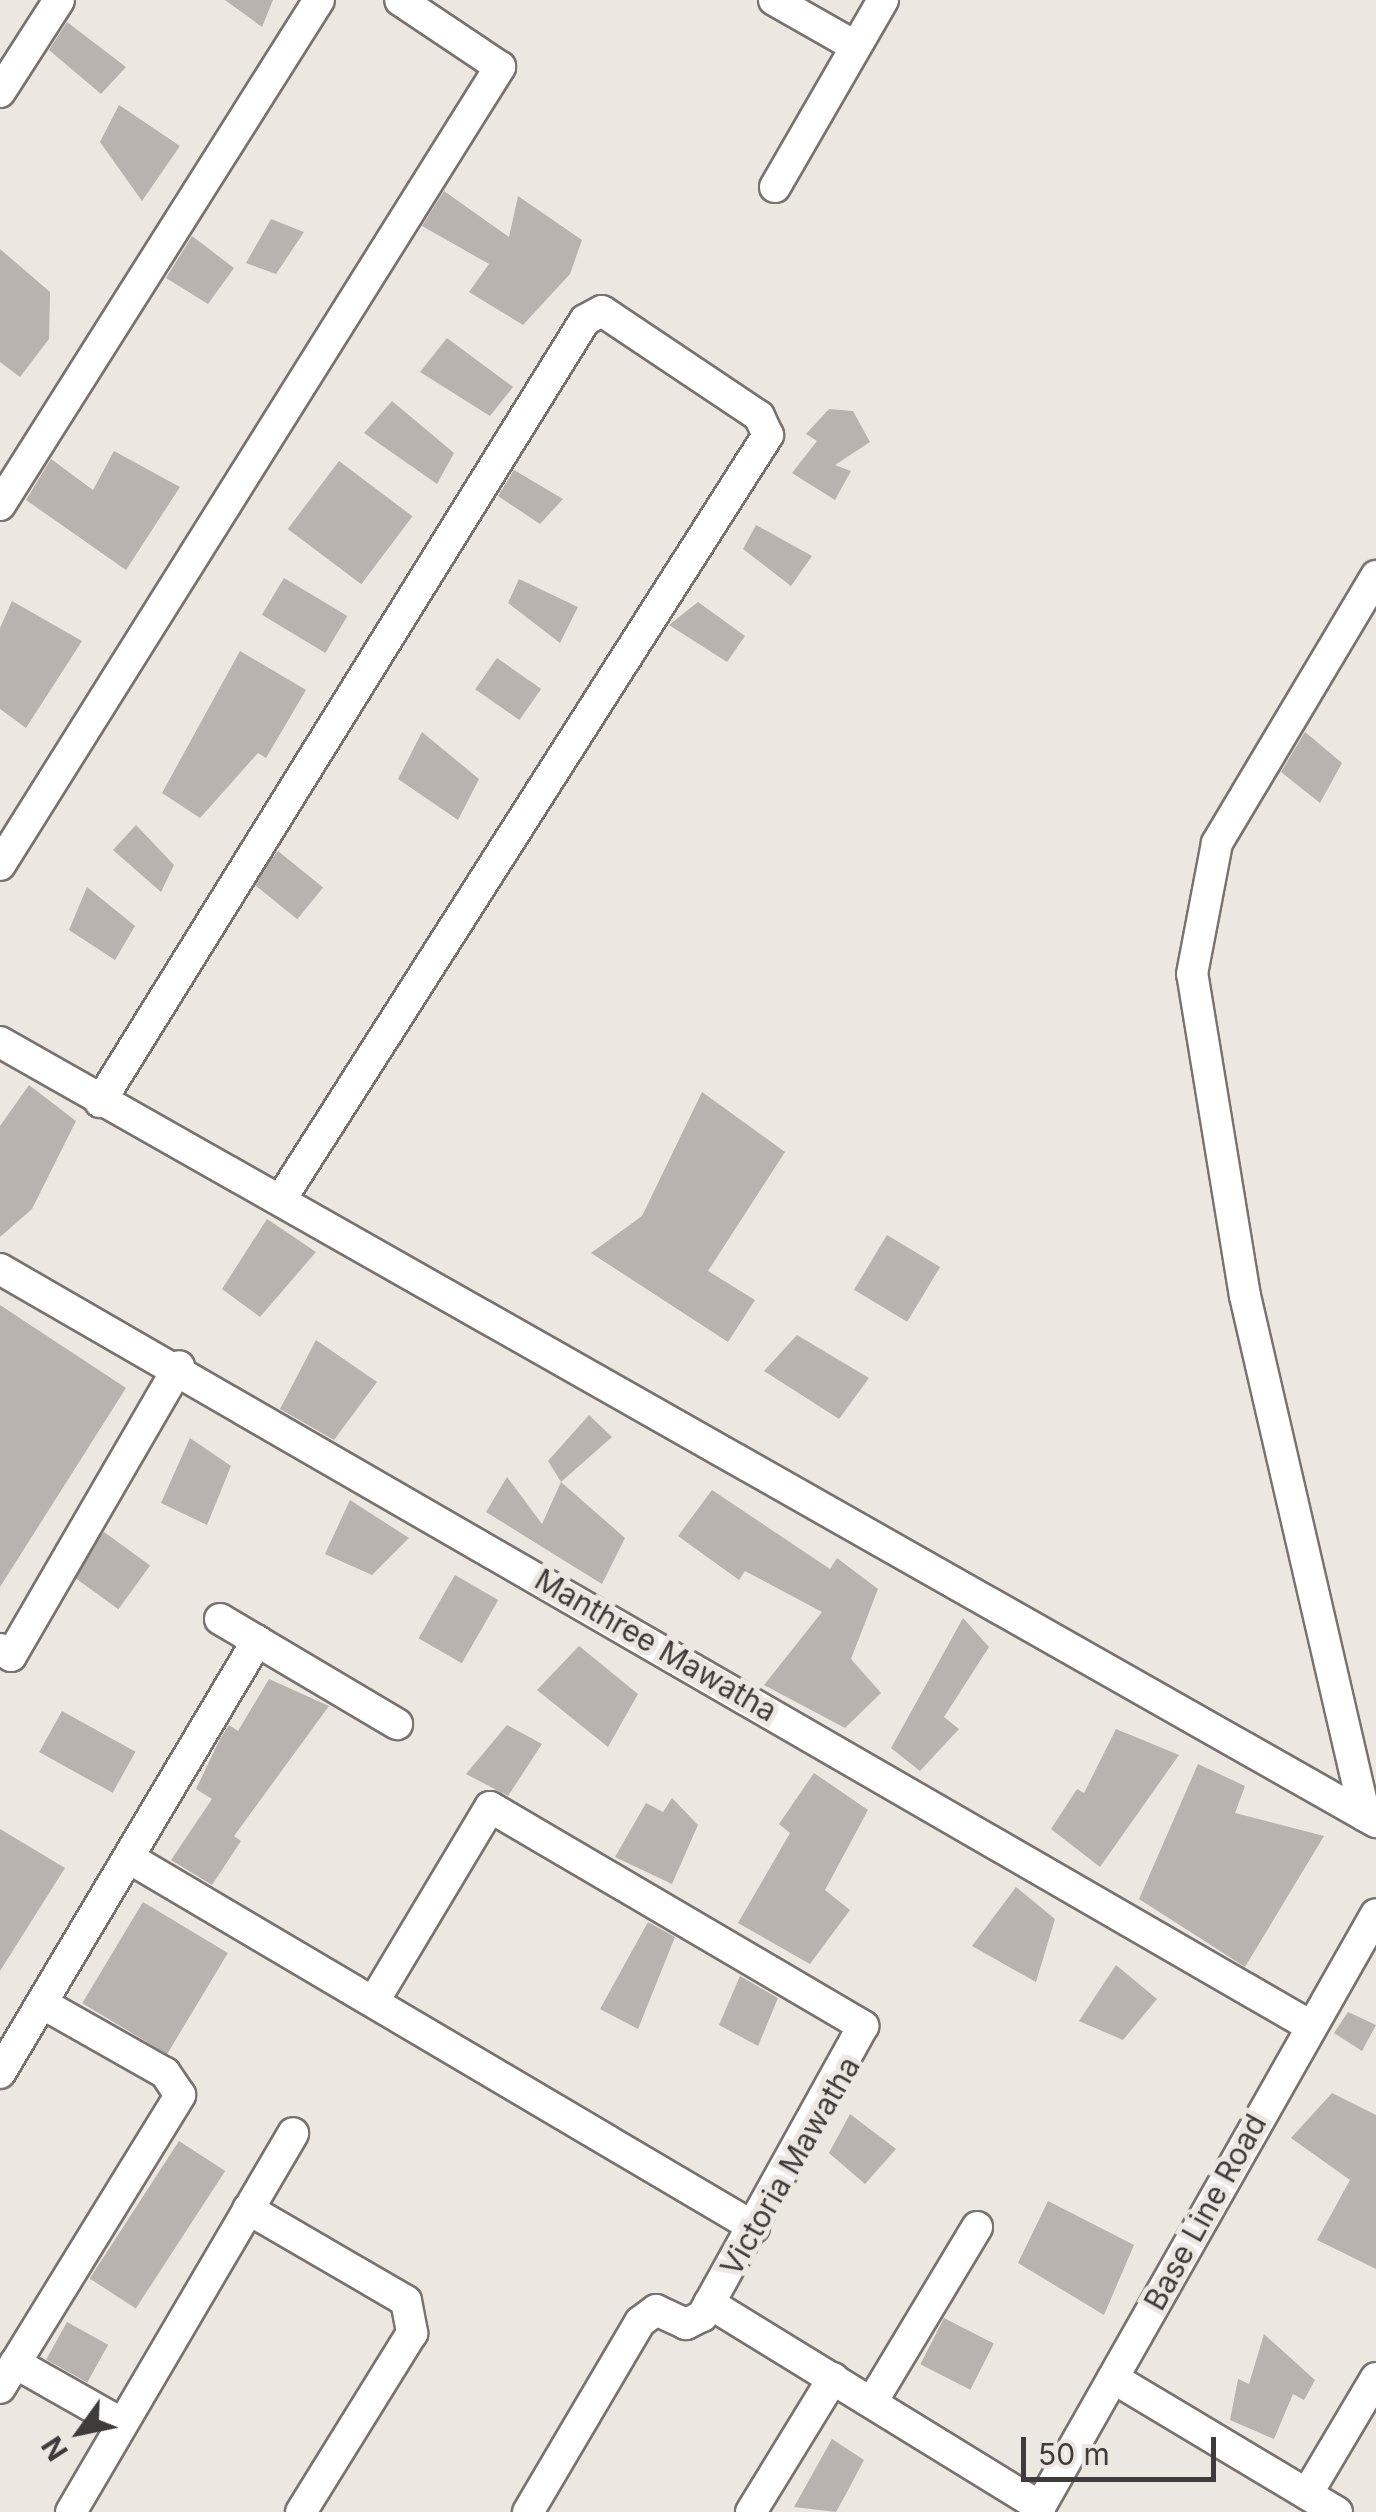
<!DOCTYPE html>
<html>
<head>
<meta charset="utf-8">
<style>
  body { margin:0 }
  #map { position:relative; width:1376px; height:2512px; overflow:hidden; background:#ede7e2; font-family:Inter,sans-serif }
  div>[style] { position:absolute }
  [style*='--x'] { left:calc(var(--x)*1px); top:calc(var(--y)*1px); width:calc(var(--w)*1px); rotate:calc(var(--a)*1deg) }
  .building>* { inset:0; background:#b8b3ae; transform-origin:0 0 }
  .roads { filter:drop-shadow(2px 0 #78736e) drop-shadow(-2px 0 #78736e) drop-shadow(0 2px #78736e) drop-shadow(0 -2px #78736e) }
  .minor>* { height:30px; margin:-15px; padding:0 15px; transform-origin:15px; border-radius:15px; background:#fff }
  span { translate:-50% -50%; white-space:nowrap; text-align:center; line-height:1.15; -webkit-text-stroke:10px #ede7e2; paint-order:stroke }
  .street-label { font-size:30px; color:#3e3c3a }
  .north { position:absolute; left:30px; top:2382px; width:100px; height:100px; -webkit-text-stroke:8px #ede7e2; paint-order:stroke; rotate:237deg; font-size:28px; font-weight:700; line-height:40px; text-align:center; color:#3e3c3a }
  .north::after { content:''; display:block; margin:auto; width:35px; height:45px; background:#3e3c3a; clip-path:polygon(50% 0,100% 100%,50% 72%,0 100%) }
  .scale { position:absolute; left:1021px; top:2437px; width:195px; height:45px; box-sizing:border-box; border:5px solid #3e3c3a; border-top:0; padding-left:12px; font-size:30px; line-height:35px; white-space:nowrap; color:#3e3c3a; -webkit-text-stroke:8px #ede7e2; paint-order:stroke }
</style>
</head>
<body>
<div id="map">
  <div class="building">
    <div style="clip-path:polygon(225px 0,273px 0,262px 27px)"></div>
    <div style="clip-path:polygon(67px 22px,126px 67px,101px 94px,49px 50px)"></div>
    <div style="clip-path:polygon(119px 105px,180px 146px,142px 201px,100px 142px)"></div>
    <div style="clip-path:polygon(444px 191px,509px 237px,518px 196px,582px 240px,570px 274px,523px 325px,469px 292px,489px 264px,422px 226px)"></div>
    <div style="clip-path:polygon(271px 219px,304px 232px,276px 274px,246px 263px)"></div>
    <div style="clip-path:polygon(192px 236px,234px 268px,208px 304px,166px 278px)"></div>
    <div style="clip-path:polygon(0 249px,50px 292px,49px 339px,20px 377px,0 362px)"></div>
    <div style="clip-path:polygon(447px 338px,513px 387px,490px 416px,420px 372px)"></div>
    <div style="clip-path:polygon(392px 401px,454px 453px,437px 484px,364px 433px)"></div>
    <div style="clip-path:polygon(829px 409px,853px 411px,870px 442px,835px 465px,851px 471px,835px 500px,792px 473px,817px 441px,806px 434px)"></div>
    <div style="clip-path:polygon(114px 451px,180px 487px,126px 570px,26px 500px,51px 459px,93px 490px)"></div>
    <div style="left:339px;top:461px;width:92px;height:85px;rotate:37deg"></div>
    <div style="clip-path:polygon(514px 470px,563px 499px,540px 524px,498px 496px)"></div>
    <div style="clip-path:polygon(756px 525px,812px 556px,791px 586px,743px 549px)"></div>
    <div style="left:284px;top:578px;width:74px;height:43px;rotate:31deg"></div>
    <div style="clip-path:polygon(519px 579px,578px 607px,560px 643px,508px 603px)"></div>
    <div style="clip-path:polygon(12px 601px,82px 641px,26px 728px,0 709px,0 628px)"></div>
    <div style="clip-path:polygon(698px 602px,745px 636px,727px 662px,669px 625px)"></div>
    <div style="clip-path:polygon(240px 651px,306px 690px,266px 758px,258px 753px,200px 818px,162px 793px)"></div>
    <div style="left:497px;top:658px;width:54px;height:38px;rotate:35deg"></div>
    <div style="clip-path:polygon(422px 732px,479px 779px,458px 820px,398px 779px)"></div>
    <div style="clip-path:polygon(1305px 732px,1342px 763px,1320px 803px,1281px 772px)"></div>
    <div style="clip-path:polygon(136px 825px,174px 865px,161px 892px,113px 850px)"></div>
    <div style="left:278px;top:851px;width:58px;height:41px;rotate:39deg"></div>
    <div style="clip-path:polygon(87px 887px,135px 926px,115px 960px,69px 930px)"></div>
    <div style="clip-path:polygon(29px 1085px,76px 1121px,32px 1209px,0 1237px,0 1126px)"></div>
    <div style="clip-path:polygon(702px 1092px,785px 1152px,708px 1271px,755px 1300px,728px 1342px,591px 1253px,642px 1216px)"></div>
    <div style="clip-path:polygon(267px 1219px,316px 1252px,260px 1317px,222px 1289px)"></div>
    <div style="left:887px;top:1235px;width:62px;height:64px;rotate:31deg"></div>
    <div style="clip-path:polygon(0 1305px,126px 1388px,0 1587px)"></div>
    <div style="clip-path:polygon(797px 1335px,869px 1378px,839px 1419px,764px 1371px)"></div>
    <div style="clip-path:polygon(316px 1340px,377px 1382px,334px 1440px,280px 1409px)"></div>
    <div style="clip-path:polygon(589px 1415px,612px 1437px,561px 1482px,548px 1461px)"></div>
    <div style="clip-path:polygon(190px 1438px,231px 1466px,207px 1525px,161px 1503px)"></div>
    <div style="clip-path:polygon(507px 1477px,542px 1524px,561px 1482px,625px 1538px,602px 1584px,486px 1512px)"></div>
    <div style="clip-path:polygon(712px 1490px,830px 1569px,837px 1558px,878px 1589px,851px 1659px,881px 1693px,845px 1728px,764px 1685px,822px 1612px,745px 1571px,739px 1580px,678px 1536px)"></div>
    <div style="clip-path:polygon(350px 1500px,409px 1538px,372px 1575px,325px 1554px)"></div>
    <div style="left:104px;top:1532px;width:57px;height:54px;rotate:36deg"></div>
    <div style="left:455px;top:1575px;width:50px;height:73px;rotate:30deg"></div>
    <div style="clip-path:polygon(963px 1618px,989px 1647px,944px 1717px,959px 1729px,920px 1771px,891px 1748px)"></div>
    <div style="clip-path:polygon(579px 1646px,638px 1694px,608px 1747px,537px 1690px)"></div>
    <div style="clip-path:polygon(269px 1679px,329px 1706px,234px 1836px,241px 1841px,212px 1885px,171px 1860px,212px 1799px,196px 1789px,220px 1739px,229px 1725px,238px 1731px)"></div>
    <div style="left:62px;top:1711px;width:84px;height:47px;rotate:29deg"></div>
    <div style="clip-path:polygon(507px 1725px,542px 1744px,508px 1796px,466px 1774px)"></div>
    <div style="clip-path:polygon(1116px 1729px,1179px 1755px,1100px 1867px,1051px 1829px,1077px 1789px,1084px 1793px)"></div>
    <div style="clip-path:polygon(1198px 1764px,1245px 1786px,1235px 1813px,1324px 1836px,1245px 1967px,1139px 1899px)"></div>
    <div style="clip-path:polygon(814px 1773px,868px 1810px,825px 1890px,850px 1910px,810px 1964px,738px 1923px,790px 1833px,779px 1824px)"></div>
    <div style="clip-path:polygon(672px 1798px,698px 1825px,672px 1884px,615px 1857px,646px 1803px,663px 1812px)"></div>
    <div style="clip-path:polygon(0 1829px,65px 1868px,0 1971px)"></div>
    <div style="clip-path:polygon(1016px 1887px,1055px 1919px,1036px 1982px,972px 1946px)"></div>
    <div style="left:143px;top:1902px;width:99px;height:118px;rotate:31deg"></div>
    <div style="clip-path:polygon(648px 1922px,675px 1937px,638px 2029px,600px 2009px)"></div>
    <div style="clip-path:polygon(1116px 1965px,1157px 1999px,1123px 2040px,1079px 2021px)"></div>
    <div style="clip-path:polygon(740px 1976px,778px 1998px,758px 2046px,719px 2025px)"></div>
    <div style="clip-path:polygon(1348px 2012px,1376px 2025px,1362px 2051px,1334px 2033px)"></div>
    <div style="clip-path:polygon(1332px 2093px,1376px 2115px,1376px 2269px,1317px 2240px,1350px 2180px,1291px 2138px)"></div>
    <div style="clip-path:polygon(850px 2114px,896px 2149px,865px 2184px,829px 2153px)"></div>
    <div style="left:179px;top:2141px;width:55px;height:164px;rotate:33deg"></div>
    <div style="clip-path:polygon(1048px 2201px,1134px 2245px,1104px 2315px,1018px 2263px)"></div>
    <div style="left:944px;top:2318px;width:56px;height:52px;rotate:27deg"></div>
    <div style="left:67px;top:2322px;width:47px;height:43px;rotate:29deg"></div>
    <div style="clip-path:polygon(1264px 2334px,1315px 2380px,1304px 2400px,1293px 2394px,1274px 2439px,1230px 2420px,1238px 2379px,1249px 2384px)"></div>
    <div style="clip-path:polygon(832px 2439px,864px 2460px,846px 2494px,836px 2512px,794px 2507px)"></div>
  </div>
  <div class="roads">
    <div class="minor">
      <div style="--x:774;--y:0;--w:93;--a:29.6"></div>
      <div style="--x:0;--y:92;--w:109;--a:-57.3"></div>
      <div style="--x:775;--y:187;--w:216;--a:-60"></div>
      <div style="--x:0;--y:505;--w:597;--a:-57.72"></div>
      <div style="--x:0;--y:865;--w:942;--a:-57.93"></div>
      <div style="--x:500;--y:67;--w:120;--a:-146.2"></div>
      <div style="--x:0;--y:1042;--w:1582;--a:29.55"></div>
      <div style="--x:100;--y:1102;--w:920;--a:-58.19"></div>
      <div style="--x:585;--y:320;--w:19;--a:-28"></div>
      <div style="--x:602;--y:311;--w:189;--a:33.8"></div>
      <div style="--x:759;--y:416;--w:21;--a:65"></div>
      <div style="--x:768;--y:435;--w:906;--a:122.51"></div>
      <div style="--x:0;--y:1269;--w:1512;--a:30.01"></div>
      <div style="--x:220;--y:1619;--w:206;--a:30.7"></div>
      <div style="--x:0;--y:1649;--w:13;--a:32"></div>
      <div style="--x:11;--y:1656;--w:335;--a:-59.9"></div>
      <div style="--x:1365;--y:1816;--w:534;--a:-102.99"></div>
      <div style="--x:1245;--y:1296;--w:326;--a:-99.3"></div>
      <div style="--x:1192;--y:974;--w:133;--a:-79.2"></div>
      <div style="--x:1217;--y:843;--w:311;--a:-59.2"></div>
      <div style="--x:129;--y:1858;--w:726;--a:30.56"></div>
      <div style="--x:374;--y:2001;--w:226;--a:-59.1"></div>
      <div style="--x:490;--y:1807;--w:433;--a:30.4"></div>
      <div style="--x:863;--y:2026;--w:332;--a:119"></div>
      <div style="--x:702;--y:2316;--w:18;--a:153"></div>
      <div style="--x:686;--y:2324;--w:33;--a:-155"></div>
      <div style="--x:656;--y:2310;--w:20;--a:143"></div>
      <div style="--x:640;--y:2322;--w:221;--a:120.5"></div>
      <div style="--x:0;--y:2073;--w:503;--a:-59.25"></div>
      <div style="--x:248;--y:2209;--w:183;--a:30.2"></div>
      <div style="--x:406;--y:2301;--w:33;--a:79"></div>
      <div style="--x:412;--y:2333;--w:211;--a:121.8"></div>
      <div style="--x:709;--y:2303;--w:389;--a:31.6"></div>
      <div style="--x:15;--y:2363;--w:122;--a:29.5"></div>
      <div style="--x:1113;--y:2378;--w:261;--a:30.9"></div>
      <div style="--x:0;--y:2388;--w:344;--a:-58.4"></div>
      <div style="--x:180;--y:2095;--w:27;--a:-124"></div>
      <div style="--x:165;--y:2073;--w:140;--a:-150.5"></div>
      <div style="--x:872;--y:2402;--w:204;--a:-59"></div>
      <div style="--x:1307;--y:2494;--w:135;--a:-59.3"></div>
      <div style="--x:71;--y:2512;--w:439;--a:-59.6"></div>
      <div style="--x:751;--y:2512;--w:157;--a:-58.5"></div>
      <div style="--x:1037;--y:2512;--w:687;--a:-60.45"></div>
    </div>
  </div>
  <div class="street-label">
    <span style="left:656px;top:1645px;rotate:30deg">Manthree Mawatha</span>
    <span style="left:790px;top:2166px;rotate:-60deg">Victoria Mawatha</span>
    <span style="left:1205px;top:2212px;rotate:-61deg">Base Line Road</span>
  </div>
  <div class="north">N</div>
  <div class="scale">50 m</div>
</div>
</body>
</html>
